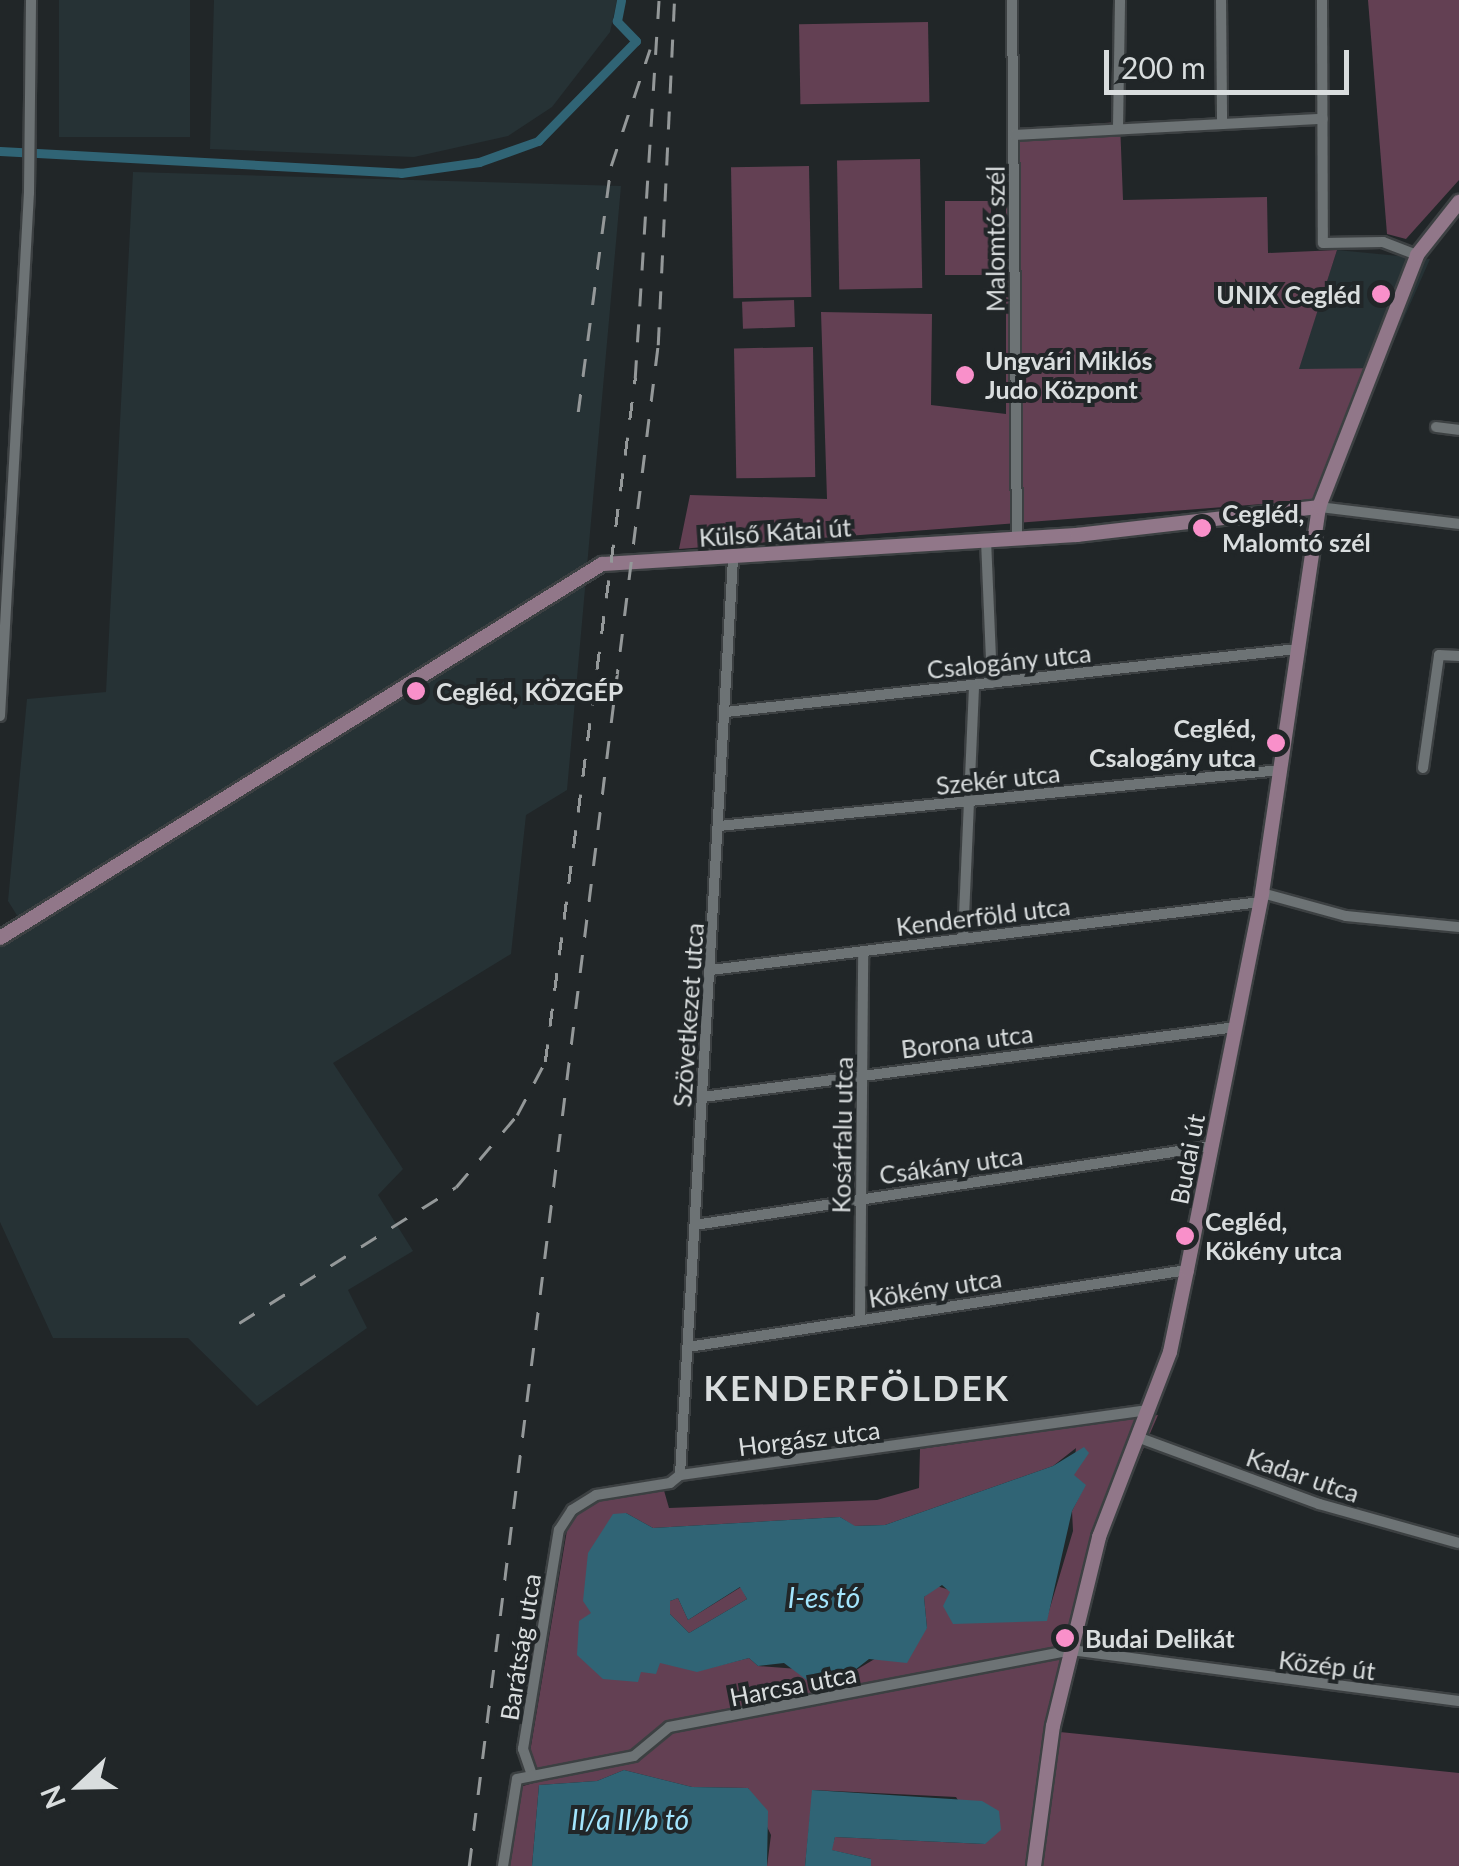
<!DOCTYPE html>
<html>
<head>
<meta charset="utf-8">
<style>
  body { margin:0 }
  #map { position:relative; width:1459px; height:1866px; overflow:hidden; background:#212628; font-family:Lato,sans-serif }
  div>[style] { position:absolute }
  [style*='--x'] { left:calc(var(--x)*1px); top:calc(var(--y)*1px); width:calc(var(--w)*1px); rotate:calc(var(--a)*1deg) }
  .built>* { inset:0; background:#263235; transform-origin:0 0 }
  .green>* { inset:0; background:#634053; transform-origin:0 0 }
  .water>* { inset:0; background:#306475 }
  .canal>* { height:9px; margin:-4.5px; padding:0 4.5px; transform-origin:4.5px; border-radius:4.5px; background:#306475 }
  .roads { filter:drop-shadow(2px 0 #3c4042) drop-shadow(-2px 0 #3c4042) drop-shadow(0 2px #3c4042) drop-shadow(0 -2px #3c4042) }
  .street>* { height:10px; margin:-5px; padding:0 5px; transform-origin:5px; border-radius:5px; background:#6d7375 }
  .secondary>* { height:14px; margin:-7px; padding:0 7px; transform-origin:7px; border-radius:7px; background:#917789 }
  .rail>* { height:2.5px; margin-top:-1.25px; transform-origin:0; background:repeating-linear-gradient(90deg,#949899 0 18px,transparent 0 36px) }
  .dots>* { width:28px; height:28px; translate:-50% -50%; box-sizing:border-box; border:5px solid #212628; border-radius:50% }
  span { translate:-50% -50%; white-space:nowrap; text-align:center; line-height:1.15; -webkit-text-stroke:8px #212628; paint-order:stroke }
  .street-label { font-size:25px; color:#d9ddde }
  .poi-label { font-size:25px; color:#d9ddde; font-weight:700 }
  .right { translate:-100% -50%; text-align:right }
  .left { translate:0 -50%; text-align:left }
  .water-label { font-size:28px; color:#a3e5fd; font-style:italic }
  .district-label { font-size:35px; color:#d9ddde; font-weight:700; letter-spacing:2.5px }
  .north { position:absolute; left:30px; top:1736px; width:100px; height:100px; -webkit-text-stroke:8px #212628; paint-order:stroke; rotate:248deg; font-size:28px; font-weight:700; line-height:40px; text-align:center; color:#d9ddde }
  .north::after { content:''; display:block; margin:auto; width:35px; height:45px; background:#d9ddde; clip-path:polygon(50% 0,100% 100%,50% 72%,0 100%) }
  .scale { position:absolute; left:1104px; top:50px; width:245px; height:45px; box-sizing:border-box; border:5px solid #d9ddde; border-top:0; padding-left:12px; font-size:30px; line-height:35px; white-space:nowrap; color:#d9ddde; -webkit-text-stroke:8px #212628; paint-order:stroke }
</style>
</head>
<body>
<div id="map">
  <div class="built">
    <div style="left:59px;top:0;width:131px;height:137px"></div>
    <div style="clip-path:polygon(214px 0,617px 0,610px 32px,552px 107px,508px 136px,414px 157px,210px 149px)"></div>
    <div style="clip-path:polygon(133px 172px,621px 186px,567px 790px,526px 815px,511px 954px,333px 1063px,403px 1169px,378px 1195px,413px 1251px,348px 1290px,367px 1328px,257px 1406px,188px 1338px,53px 1338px,0 1222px,0 944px,25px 928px,8px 901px,27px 699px,106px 692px)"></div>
    <div style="clip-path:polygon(1337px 250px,1430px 259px,1382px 368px,1298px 370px)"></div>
  </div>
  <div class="green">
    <div style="clip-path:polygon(1368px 0,1459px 0,1459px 180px,1406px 239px,1387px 234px)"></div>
    <div style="left:928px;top:22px;width:80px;height:129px;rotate:89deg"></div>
    <div style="clip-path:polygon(1120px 122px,1123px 200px,1267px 197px,1268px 253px,1337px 250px,1299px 369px,1382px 368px,1328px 499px,679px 549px,690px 495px,827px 499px,821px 312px,932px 314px,931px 405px,1006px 414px,1006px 129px)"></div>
    <div style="left:920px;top:159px;width:129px;height:83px;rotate:89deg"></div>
    <div style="left:809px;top:166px;width:131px;height:78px;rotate:89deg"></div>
    <div style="left:945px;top:201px;width:46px;height:74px"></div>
    <div style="left:794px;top:300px;width:27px;height:52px;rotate:88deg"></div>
    <div style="left:813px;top:347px;width:130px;height:79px;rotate:89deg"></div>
    <div style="clip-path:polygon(evenodd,1158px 1415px,1108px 1530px,1060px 1732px,1459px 1773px,1459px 1866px,871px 1866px,871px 1859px,831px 1850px,835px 1837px,985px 1844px,956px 1797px,813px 1790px,805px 1866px,767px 1866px,771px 1835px,748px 1788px,692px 1787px,624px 1770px,597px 1781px,539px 1785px,532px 1866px,508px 1866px,516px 1788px,537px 1782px,529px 1758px,569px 1518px,597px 1496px,663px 1487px,669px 1508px,877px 1500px,919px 1488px,920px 1449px,1158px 1415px,1076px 1448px,1073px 1475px,1085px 1485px,1072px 1511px,1073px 1531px,1046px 1621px,937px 1586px,924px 1597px,927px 1628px,851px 1673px,758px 1666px,749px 1658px,697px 1671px,659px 1662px,640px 1672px,579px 1622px,592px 1613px,626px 1513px,653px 1528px,840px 1517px,854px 1526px,885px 1525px,1053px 1466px,1076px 1448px)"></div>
    <div style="clip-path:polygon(741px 1587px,747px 1599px,689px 1633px,670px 1614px,670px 1601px,678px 1598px,688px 1620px)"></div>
  </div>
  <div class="water">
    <div style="clip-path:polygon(evenodd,1084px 1447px,1089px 1453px,1074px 1475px,1086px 1485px,1072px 1511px,1047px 1621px,953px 1624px,943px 1606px,950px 1592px,942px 1585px,924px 1597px,927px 1628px,907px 1663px,869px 1659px,851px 1673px,808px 1681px,784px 1663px,758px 1666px,749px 1658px,697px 1672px,660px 1663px,656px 1674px,641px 1672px,638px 1682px,603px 1679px,577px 1655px,579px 1621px,591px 1613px,583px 1601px,588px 1553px,613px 1514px,626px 1513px,653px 1528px,840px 1517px,855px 1526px,885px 1525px,1053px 1466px,1084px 1447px,740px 1587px,747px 1599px,689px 1633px,670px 1614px,670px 1601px,678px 1598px,688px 1620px,740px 1587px)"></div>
    <div style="clip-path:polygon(624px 1770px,692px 1787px,748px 1788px,768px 1811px,767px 1866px,532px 1866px,539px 1785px,597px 1781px)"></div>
    <div style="clip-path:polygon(812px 1790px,982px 1801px,999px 1811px,1001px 1830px,985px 1844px,835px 1837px,832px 1850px,871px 1859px,871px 1866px,805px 1866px)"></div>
  </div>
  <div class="canal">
    <div style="--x:0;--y:151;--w:402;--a:3.1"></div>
    <div style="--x:401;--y:173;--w:79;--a:-8"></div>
    <div style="--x:479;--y:162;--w:63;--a:-19.6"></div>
    <div style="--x:538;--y:141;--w:140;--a:-45.6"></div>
    <div style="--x:636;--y:41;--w:28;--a:-134"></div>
    <div style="--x:617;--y:21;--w:21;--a:-79"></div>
  </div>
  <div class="roads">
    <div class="street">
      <div style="--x:1012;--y:0;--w:537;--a:89.47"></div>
      <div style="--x:1221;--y:0;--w:124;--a:89.5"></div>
      <div style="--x:1322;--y:0;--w:243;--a:89.8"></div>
      <div style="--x:1323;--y:243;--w:60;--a:-1"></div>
      <div style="--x:1383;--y:242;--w:36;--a:21"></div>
      <div style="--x:1118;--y:129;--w:129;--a:-89.1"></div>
      <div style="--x:1014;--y:135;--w:309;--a:-3"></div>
      <div style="--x:1436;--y:427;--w:23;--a:7"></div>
      <div style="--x:1319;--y:507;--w:141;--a:6.9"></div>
      <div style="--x:986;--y:540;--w:143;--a:87.6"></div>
      <div style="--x:726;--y:712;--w:574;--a:-6.3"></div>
      <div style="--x:0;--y:716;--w:524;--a:-86.83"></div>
      <div style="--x:29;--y:193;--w:193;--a:-89.4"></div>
      <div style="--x:1423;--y:768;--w:114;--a:-81.9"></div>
      <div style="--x:1439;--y:655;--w:20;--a:3"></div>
      <div style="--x:719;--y:826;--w:564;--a:-5.7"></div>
      <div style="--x:1262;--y:893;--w:87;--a:15.3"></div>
      <div style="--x:1346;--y:916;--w:114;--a:5.6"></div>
      <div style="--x:963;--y:939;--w:254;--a:-87.5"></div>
      <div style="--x:711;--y:970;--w:553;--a:-7.06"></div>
      <div style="--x:703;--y:1097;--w:538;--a:-7.48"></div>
      <div style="--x:695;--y:1225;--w:523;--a:-8.69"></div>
      <div style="--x:860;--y:1320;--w:369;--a:-89.5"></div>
      <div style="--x:688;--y:1347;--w:505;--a:-8.77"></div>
      <div style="--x:1137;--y:1437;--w:194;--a:20.2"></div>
      <div style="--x:1319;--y:1504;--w:145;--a:15.6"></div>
      <div style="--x:680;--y:1475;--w:919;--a:-86.69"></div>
      <div style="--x:532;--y:1775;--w:28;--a:-109"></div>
      <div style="--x:523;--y:1749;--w:222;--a:-80.7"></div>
      <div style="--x:559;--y:1530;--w:24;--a:-57"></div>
      <div style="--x:572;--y:1510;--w:28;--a:-32"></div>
      <div style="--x:596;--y:1495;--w:75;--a:-9.2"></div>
      <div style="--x:670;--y:1483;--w:13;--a:-39"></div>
      <div style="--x:680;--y:1475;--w:473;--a:-7.9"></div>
      <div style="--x:503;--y:1866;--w:88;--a:-80.9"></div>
      <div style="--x:517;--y:1779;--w:119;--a:-11.1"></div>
      <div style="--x:634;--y:1756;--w:45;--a:-39.6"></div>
      <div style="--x:669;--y:1727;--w:409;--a:-10.8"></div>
      <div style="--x:1071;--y:1650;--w:391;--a:7.5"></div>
    </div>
    <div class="secondary">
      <div style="--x:0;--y:938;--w:709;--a:-31.85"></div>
      <div style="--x:602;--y:564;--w:476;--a:-3.5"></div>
      <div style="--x:1077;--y:535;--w:244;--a:-6.6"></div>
      <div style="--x:1034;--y:1866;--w:141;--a:-82.3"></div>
      <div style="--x:1053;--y:1726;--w:195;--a:-76.3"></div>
      <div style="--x:1099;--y:1537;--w:198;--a:-69"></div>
      <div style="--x:1170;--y:1352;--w:84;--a:-78.3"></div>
      <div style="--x:1187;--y:1270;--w:384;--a:-78.7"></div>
      <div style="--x:1262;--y:893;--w:390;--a:-81.6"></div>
      <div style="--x:1319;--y:507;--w:270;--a:-68.7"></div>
      <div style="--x:1417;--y:255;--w:68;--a:-51.6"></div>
    </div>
  </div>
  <div class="rail">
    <div style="--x:578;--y:412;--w:248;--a:-82.4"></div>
    <div style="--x:611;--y:166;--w:123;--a:-71.6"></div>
    <div style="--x:239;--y:1323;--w:256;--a:-32.1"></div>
    <div style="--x:456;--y:1187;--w:94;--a:-49.7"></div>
    <div style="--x:517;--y:1115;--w:60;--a:-62.2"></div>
    <div style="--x:545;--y:1062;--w:690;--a:-82.5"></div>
    <div style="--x:635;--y:378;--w:379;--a:-86.4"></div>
    <div style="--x:469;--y:1866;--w:1533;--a:-82.92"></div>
    <div style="--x:658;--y:345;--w:345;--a:-87.3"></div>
  </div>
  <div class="dots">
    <div style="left:1381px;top:294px;background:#f990ca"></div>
    <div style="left:965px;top:375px;background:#f990ca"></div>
    <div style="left:1202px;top:528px;background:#f990ca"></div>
    <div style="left:416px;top:691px;background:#f990ca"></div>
    <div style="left:1276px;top:743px;background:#f990ca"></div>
    <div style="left:1185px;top:1236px;background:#f990ca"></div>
    <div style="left:1065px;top:1638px;background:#f990ca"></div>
  </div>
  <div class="street-label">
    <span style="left:995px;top:239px;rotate:-90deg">Malomtó szél</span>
    <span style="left:775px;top:532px;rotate:-4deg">Külső Kátai út</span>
    <span style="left:1009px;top:661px;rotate:-6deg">Csalogány utca</span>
    <span style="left:998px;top:779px;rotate:-6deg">Szekér utca</span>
    <span style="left:983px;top:916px;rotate:-7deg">Kenderföld utca</span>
    <span style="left:688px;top:1015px;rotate:-86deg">Szövetkezet utca</span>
    <span style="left:967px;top:1041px;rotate:-7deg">Borona utca</span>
    <span style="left:842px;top:1135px;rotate:-89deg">Kosárfalu utca</span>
    <span style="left:1187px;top:1159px;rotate:-79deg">Budai út</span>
    <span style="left:951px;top:1165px;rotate:-8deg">Csákány utca</span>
    <span style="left:935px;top:1288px;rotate:-9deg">Kökény utca</span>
    <span style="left:809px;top:1438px;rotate:-7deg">Horgász utca</span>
    <span style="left:1303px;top:1475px;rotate:19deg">Kadar utca</span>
    <span style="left:520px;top:1647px;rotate:-81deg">Barátság utca</span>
    <span style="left:1327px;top:1665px;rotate:7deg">Közép út</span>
    <span style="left:793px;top:1685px;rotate:-11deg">Harcsa utca</span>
  </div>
  <div class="poi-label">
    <span class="right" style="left:1361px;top:294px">UNIX Cegléd</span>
    <span class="left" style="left:985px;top:375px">Ungvári Miklós<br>Judo Központ</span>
    <span class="left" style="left:1222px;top:528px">Cegléd,<br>Malomtó szél</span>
    <span class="left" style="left:436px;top:691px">Cegléd, KÖZGÉP</span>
    <span class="right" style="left:1256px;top:743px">Cegléd,<br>Csalogány utca</span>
    <span class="left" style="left:1205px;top:1236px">Cegléd,<br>Kökény utca</span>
    <span class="left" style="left:1085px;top:1638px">Budai Delikát</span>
  </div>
  <div class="water-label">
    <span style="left:824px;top:1597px">I-es tó</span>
    <span style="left:630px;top:1819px">II/a II/b tó</span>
  </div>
  <div class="district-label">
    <span style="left:857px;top:1387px">KENDERFÖLDEK</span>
  </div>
  <div class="north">N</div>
  <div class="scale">200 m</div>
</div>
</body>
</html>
